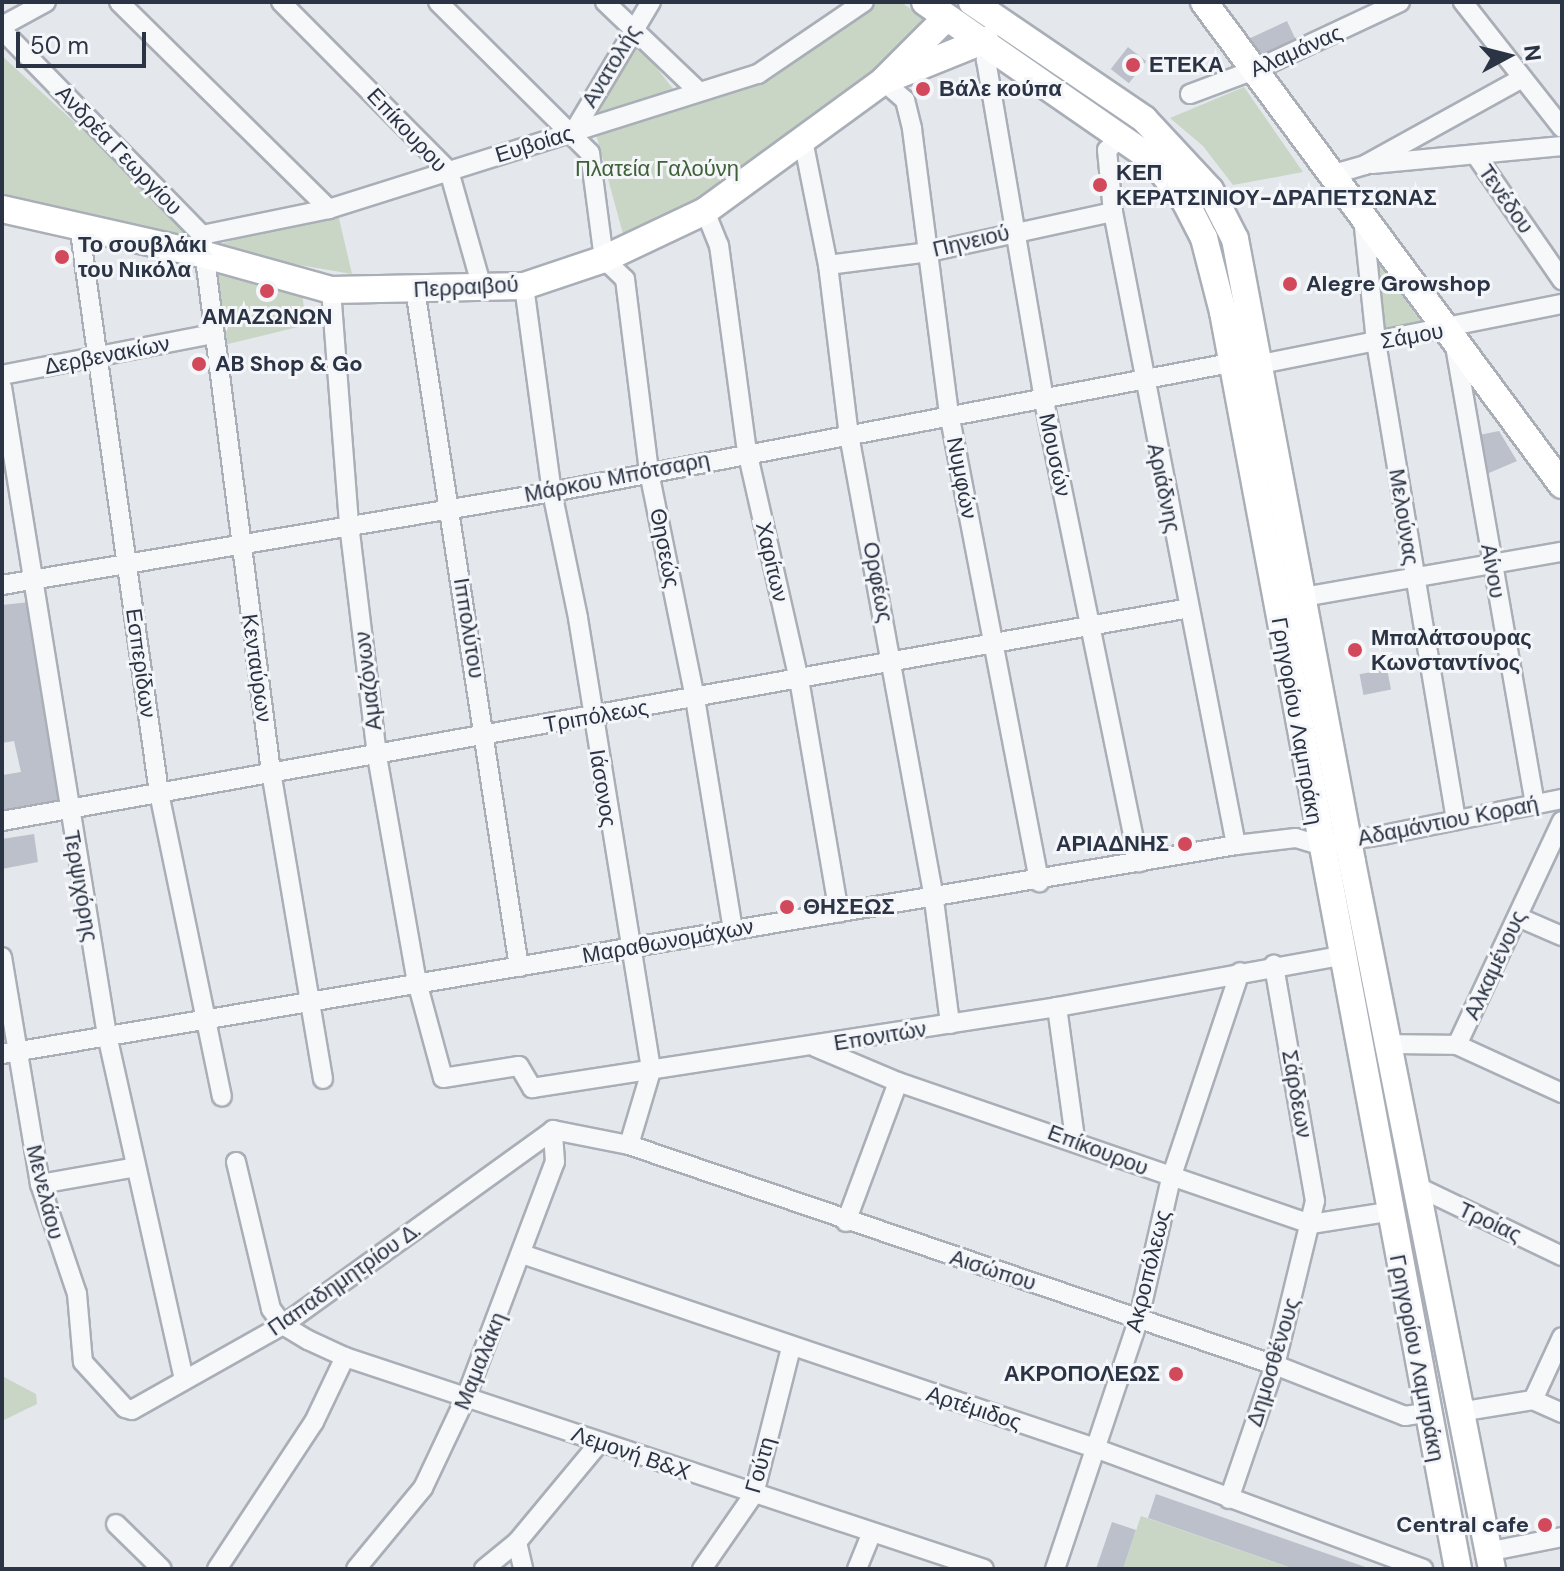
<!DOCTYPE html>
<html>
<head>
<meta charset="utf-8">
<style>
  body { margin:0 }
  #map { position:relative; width:1564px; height:1571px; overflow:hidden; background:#e4e7ec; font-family:"DM Sans",sans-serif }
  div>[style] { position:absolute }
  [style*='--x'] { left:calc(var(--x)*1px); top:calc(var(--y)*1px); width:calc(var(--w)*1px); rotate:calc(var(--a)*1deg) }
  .green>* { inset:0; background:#c9d6c5 }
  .building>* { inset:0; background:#bbc0ca; transform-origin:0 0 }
  .roads { filter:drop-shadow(2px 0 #a9aeb7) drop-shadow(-2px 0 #a9aeb7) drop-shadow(0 2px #a9aeb7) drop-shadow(0 -2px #a9aeb7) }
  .street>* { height:18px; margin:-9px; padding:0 9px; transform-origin:9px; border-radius:9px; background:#f7f8fa }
  .secondary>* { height:26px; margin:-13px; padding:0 13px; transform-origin:13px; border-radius:13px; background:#fff }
  .dots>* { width:22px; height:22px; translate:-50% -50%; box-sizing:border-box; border:4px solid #f4f6f9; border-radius:50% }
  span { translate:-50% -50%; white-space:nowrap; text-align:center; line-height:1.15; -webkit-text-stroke:6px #f4f6f9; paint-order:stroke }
  .street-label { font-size:22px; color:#2b3445 }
  .poi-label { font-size:22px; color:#2b3445; font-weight:700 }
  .left { translate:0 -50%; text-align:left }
  .right { translate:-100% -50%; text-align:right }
  .park-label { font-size:22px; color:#3f6138 }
  .frame { position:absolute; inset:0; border:4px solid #2b3445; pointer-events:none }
  .north { position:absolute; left:1468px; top:16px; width:80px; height:80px; -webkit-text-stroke:6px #f4f6f9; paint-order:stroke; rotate:83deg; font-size:22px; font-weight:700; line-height:32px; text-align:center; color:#2b3445 }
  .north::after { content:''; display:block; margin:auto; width:28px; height:36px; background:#2b3445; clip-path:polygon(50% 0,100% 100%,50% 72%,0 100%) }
  .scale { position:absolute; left:16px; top:32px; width:130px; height:36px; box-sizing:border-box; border:4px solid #2b3445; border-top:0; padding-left:10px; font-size:24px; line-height:28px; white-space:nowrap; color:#2b3445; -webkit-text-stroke:6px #f4f6f9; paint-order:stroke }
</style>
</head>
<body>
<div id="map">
  <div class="green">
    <div style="clip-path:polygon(877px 2px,901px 2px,932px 24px,838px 102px,627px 249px,596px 134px,772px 79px)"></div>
    <div style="clip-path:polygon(637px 43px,674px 90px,598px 114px)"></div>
    <div style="clip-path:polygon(2px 56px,192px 230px,181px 238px,2px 194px)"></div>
    <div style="clip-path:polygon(1244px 87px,1303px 172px,1233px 185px,1203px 146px,1170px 118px)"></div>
    <div style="clip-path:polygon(337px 210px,352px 274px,223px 252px,220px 244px)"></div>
    <div style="clip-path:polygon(1370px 250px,1422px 323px,1381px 328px)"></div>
    <div style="clip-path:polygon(211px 272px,302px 292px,306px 325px,224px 345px)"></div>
    <div style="clip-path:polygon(2px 1376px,36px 1394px,37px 1404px,2px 1421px)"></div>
    <div style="clip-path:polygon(1141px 1516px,1294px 1569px,1123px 1569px)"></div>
  </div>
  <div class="building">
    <div style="left:1287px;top:21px;width:26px;height:42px;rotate:65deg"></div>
    <div style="left:1128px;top:47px;width:23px;height:28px;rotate:38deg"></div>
    <div style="clip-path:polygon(1499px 431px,1517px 461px,1482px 476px,1474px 436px)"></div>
    <div style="clip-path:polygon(30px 602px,60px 800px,2px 811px,3px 775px,21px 772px,14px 741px,2px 743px,2px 605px)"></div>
    <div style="left:1387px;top:669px;width:21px;height:28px;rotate:79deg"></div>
    <div style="clip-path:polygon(34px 834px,38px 862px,2px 869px,2px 839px)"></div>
    <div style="clip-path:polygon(1156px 1494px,1371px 1569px,1294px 1569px,1148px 1518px)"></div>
    <div style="clip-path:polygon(1112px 1522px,1136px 1530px,1123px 1569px,1096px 1569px)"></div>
  </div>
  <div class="roads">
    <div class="street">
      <div style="--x:119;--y:2;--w:295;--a:44.6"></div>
      <div style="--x:281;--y:2;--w:238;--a:45.2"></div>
      <div style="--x:449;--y:171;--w:122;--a:74.2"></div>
      <div style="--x:438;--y:2;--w:214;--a:44.8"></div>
      <div style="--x:590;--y:153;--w:107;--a:82.5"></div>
      <div style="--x:604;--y:259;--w:29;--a:44"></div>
      <div style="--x:625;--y:279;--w:194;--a:82.9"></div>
      <div style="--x:649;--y:472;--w:231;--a:78.5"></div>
      <div style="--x:695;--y:698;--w:234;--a:80.7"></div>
      <div style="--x:605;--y:2;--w:129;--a:43.7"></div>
      <div style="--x:1463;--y:2;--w:160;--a:51.8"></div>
      <div style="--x:2;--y:26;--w:50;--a:-28.6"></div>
      <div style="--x:2;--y:30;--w:286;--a:45.7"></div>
      <div style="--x:996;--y:48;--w:16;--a:130"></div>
      <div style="--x:986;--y:60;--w:346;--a:80.3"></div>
      <div style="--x:1044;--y:401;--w:471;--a:78.4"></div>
      <div style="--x:883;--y:81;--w:29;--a:41"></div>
      <div style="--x:905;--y:100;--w:30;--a:76"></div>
      <div style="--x:912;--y:129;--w:286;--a:82.6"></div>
      <div style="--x:949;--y:413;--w:478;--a:79.1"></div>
      <div style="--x:1190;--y:94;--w:72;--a:-20.5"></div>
      <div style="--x:1257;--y:69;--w:158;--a:-25.1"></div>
      <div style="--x:574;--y:131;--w:150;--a:-59.2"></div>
      <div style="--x:1123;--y:136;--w:21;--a:139"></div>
      <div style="--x:1107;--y:150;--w:62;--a:84.5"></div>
      <div style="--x:1113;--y:212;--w:645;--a:79"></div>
      <div style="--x:803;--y:140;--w:127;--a:78.7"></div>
      <div style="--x:828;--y:265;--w:171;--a:83"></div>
      <div style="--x:849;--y:435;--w:473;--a:79.6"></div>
      <div style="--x:934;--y:900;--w:125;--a:82.6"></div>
      <div style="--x:1477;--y:157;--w:150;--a:55.4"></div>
      <div style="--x:1372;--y:164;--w:191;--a:-5.4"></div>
      <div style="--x:1334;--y:174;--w:32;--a:-16"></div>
      <div style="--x:1365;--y:165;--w:178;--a:-28.9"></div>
      <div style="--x:705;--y:211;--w:37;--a:68"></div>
      <div style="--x:719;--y:245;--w:208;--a:82.3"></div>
      <div style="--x:747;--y:451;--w:234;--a:77.2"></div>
      <div style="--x:799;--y:679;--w:237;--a:80.3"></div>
      <div style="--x:1363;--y:218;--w:125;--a:84"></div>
      <div style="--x:1376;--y:342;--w:485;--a:80.5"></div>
      <div style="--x:79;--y:225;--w:574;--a:81.98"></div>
      <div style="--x:159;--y:793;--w:310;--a:78.3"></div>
      <div style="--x:828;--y:265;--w:102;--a:-7.3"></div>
      <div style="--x:929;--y:252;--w:188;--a:-12.3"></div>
      <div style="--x:524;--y:286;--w:208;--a:82.3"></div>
      <div style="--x:552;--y:492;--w:129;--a:78.3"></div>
      <div style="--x:578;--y:618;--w:459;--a:80.8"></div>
      <div style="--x:651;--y:1071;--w:77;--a:106.6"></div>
      <div style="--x:415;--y:289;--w:686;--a:81.28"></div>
      <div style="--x:331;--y:290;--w:235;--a:85.6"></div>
      <div style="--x:349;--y:524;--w:234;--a:83.1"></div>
      <div style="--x:377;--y:756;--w:230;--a:80"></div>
      <div style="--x:417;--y:982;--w:99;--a:74.8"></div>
      <div style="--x:443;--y:1078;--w:77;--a:-9"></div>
      <div style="--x:519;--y:1066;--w:26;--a:59"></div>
      <div style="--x:532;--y:1088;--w:531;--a:-8.77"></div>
      <div style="--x:1057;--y:1007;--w:288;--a:-10.2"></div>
      <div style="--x:1455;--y:346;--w:465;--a:80.1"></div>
      <div style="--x:1261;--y:364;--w:307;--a:-11.3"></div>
      <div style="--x:2;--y:375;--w:214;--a:-11"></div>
      <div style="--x:2;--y:387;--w:656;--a:80.8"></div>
      <div style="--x:107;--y:1035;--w:353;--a:77.4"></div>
      <div style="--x:2;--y:585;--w:558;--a:-9.6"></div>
      <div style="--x:552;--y:492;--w:690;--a:-10.77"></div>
      <div style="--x:1303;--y:597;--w:263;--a:-9.9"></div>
      <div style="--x:2;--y:821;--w:1206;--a:-10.17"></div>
      <div style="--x:1518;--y:917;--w:48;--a:23.4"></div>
      <div style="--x:2;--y:957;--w:230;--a:80.5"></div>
      <div style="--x:40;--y:1184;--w:116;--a:71.4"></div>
      <div style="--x:77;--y:1294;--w:68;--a:85"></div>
      <div style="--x:83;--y:1362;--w:62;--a:47.6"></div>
      <div style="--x:125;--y:1408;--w:7;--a:16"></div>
      <div style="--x:132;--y:1410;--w:173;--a:-29.4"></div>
      <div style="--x:283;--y:1325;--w:333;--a:-35.8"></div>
      <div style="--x:1057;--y:1007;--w:133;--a:82.2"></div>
      <div style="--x:1387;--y:1044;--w:70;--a:0.8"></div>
      <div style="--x:1457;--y:1045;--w:247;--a:-64.9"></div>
      <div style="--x:1457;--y:1045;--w:115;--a:24.6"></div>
      <div style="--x:815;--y:1047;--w:90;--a:22.9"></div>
      <div style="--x:898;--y:1082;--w:437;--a:19"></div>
      <div style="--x:1311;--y:1224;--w:78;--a:-8.9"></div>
      <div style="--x:2;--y:1054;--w:1252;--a:-9.61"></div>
      <div style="--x:1236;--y:845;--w:60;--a:-6.7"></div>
      <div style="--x:1296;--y:838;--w:24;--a:17"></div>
      <div style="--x:1319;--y:845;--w:65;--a:-8.9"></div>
      <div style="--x:1383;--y:835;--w:183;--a:-11.4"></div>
      <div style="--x:323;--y:1079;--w:311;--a:-99.6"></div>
      <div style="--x:271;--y:772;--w:541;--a:-97.32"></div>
      <div style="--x:202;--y:235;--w:130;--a:-11.6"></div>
      <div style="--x:329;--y:209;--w:450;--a:-17.5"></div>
      <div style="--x:758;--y:74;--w:128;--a:-34.2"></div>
      <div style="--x:553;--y:1130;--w:77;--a:11.2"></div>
      <div style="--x:629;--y:1145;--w:682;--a:18.81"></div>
      <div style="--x:1275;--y:1365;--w:140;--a:21.4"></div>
      <div style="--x:1405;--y:1416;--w:25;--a:-9"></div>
      <div style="--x:236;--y:1162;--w:151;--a:76.6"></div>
      <div style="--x:271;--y:1309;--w:20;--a:53"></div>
      <div style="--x:283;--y:1325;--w:29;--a:31"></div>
      <div style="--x:308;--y:1340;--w:41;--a:24.7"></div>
      <div style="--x:345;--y:1357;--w:673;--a:18.35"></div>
      <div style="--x:40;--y:1184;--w:97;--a:-10"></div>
      <div style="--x:1418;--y:1187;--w:160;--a:25.6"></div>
      <div style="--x:846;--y:1222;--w:149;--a:-69.6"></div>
      <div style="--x:522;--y:1254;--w:602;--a:18.71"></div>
      <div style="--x:1092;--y:1447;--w:353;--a:20.2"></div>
      <div style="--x:1533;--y:1400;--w:69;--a:-65.3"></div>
      <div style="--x:1459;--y:1412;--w:75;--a:-9.2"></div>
      <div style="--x:1533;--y:1400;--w:32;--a:24"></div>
      <div style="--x:1229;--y:1499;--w:142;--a:-71.1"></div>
      <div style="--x:1275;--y:1365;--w:169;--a:-76.3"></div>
      <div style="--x:1315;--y:1201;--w:240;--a:-99.9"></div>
      <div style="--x:116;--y:1524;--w:64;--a:44.4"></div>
      <div style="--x:517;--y:1542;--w:28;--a:77"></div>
      <div style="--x:1487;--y:1552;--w:76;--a:-11.3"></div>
      <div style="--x:217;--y:1569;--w:176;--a:-56.6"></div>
      <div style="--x:314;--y:1422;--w:72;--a:-64.5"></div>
      <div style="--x:356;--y:1569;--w:105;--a:-50.4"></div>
      <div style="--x:423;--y:1488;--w:101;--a:-64.7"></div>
      <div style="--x:466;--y:1397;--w:251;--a:-69.3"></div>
      <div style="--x:555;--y:1162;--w:32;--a:-94"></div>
      <div style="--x:484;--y:1569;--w:43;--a:-39.3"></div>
      <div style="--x:517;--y:1542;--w:130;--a:-50.3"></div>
      <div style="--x:702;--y:1569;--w:91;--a:-55.3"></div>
      <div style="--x:754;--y:1494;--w:151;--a:-75.8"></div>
      <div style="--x:857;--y:1569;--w:38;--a:-68"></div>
      <div style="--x:1055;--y:1569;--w:265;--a:-71.5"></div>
      <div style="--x:1139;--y:1318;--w:144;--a:-77.1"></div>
      <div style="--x:1171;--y:1178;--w:217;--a:-71.5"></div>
    </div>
    <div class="secondary">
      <div style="--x:925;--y:2;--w:276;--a:34.7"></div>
      <div style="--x:1152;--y:159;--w:53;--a:51.8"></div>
      <div style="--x:1185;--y:201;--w:42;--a:62.8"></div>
      <div style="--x:1204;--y:238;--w:76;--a:75.6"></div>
      <div style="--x:1223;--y:312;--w:1279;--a:79.41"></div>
      <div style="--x:972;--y:2;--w:208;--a:34.2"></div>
      <div style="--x:1144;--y:119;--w:97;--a:47.1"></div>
      <div style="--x:1210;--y:190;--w:55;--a:63"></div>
      <div style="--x:1235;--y:239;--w:634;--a:79.36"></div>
      <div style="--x:1352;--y:862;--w:721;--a:78.8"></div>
      <div style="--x:1204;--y:2;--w:601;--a:53.45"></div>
      <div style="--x:886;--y:80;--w:107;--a:-22"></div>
      <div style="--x:2;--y:209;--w:205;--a:12.7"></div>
      <div style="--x:202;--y:254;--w:134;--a:15.6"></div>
      <div style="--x:331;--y:290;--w:193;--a:-1.2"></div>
      <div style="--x:524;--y:286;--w:84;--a:-18.6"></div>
      <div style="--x:604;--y:259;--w:112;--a:-25.4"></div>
      <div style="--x:705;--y:211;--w:220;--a:-36.1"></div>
      <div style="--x:883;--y:81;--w:89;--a:-45"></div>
    </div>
  </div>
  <div class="dots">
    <div style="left:1133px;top:65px;background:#d1495b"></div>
    <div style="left:923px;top:89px;background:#d1495b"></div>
    <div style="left:1100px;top:185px;background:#d1495b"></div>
    <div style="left:62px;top:257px;background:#d1495b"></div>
    <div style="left:1290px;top:284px;background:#d1495b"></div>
    <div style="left:267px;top:291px;background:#d1495b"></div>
    <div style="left:199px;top:364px;background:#d1495b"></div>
    <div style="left:1355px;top:650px;background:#d1495b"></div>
    <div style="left:1185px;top:844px;background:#d1495b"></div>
    <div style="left:787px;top:907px;background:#d1495b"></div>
    <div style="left:1176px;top:1374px;background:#d1495b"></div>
    <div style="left:1545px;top:1525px;background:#d1495b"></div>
  </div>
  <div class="street-label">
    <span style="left:1296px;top:51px;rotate:-24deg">Αλαμάνας</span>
    <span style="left:611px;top:66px;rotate:-59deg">Ανατολής</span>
    <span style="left:407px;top:130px;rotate:47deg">Επίκουρου</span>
    <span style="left:534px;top:144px;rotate:-17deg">Ευβοίας</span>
    <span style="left:119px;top:150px;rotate:46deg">Ανδρέα Γεωργίου</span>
    <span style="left:1506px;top:199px;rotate:55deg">Τενέδου</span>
    <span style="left:971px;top:241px;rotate:-13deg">Πηνειού</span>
    <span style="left:466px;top:287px;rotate:-3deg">Περραιβού</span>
    <span style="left:1412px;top:336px;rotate:-10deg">Σάμου</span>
    <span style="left:107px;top:355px;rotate:-11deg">Δερβενακίων</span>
    <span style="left:1055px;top:455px;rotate:78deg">Μουσών</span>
    <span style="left:617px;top:477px;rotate:-11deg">Μάρκου Μπότσαρη</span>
    <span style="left:962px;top:478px;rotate:79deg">Νυμφών</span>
    <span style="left:1164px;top:488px;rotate:78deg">Αριάδνης</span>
    <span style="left:1404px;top:517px;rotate:81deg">Μελούνας</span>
    <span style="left:665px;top:548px;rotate:79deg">Θησεώς</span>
    <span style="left:772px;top:562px;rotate:77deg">Χαρίτων</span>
    <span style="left:1493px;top:571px;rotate:80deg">Αίνου</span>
    <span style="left:878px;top:582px;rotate:79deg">Ορφέως</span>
    <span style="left:469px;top:628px;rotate:81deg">Ιππολύτου</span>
    <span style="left:141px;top:663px;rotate:82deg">Εσπερίδων</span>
    <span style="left:257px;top:668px;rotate:82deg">Κενταύρων</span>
    <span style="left:368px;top:681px;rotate:-97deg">Αμαζόνων</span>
    <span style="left:596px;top:716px;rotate:-10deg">Τριπόλεως</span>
    <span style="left:1297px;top:721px;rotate:80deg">Γρηγορίου Λαμπράκη</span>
    <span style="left:603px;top:788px;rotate:81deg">Ιάσονος</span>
    <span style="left:1448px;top:821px;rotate:-11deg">Αδαμάντιου Κοραή</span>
    <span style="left:81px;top:886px;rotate:80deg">Τερψιχόρης</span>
    <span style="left:668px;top:941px;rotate:-10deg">Μαραθωνομάχων</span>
    <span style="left:1495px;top:965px;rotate:-65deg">Αλκαμένους</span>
    <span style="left:880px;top:1036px;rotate:-9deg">Επονιτών</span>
    <span style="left:1297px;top:1094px;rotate:80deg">Σάρδεων</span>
    <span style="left:1098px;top:1150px;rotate:21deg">Επίκουρου</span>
    <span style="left:45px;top:1192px;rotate:76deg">Μενελάου</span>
    <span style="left:1490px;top:1222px;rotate:25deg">Τροίας</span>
    <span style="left:993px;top:1270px;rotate:18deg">Αισώπου</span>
    <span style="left:1148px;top:1271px;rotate:-76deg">Ακροπόλεως</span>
    <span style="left:344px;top:1279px;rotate:-35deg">Παπαδημητρίου Δ.</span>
    <span style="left:1417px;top:1358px;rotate:79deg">Γρηγορίου Λαμπράκη</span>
    <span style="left:480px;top:1361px;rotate:-68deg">Μαμαλάκη</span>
    <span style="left:1273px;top:1362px;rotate:-73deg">Δημοσθένους</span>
    <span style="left:974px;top:1408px;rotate:18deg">Αρτέμιδος</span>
    <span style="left:631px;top:1453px;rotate:19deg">Λεμονή Β&amp;Χ</span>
    <span style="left:760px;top:1465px;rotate:-74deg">Γούτη</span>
  </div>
  <div class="poi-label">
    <span class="left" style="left:1149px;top:65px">ΕΤΕΚΑ</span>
    <span class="left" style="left:939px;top:89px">Βάλε κούπα</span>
    <span class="left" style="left:1116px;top:185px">ΚΕΠ<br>ΚΕΡΑΤΣΙΝΙΟΥ-ΔΡΑΠΕΤΣΩΝΑΣ</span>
    <span class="left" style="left:78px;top:257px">Το σουβλάκι<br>του Νικόλα</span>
    <span class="left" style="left:1306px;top:284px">Alegre Growshop</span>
    <span style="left:267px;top:317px">ΑΜΑΖΩΝΩΝ</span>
    <span class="left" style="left:215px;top:364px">AB Shop &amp; Go</span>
    <span class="left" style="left:1371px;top:650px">Μπαλάτσουρας<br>Κωνσταντίνος</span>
    <span class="right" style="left:1169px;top:844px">ΑΡΙΑΔΝΗΣ</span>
    <span class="left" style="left:803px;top:907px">ΘΗΣΕΩΣ</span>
    <span class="right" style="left:1160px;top:1374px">ΑΚΡΟΠΟΛΕΩΣ</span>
    <span class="right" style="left:1529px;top:1525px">Central cafe</span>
  </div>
  <div class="park-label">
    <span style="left:657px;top:169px">Πλατεία Γαλούνη</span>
  </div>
  <div class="frame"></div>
  <div class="north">N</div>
  <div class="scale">50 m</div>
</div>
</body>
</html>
